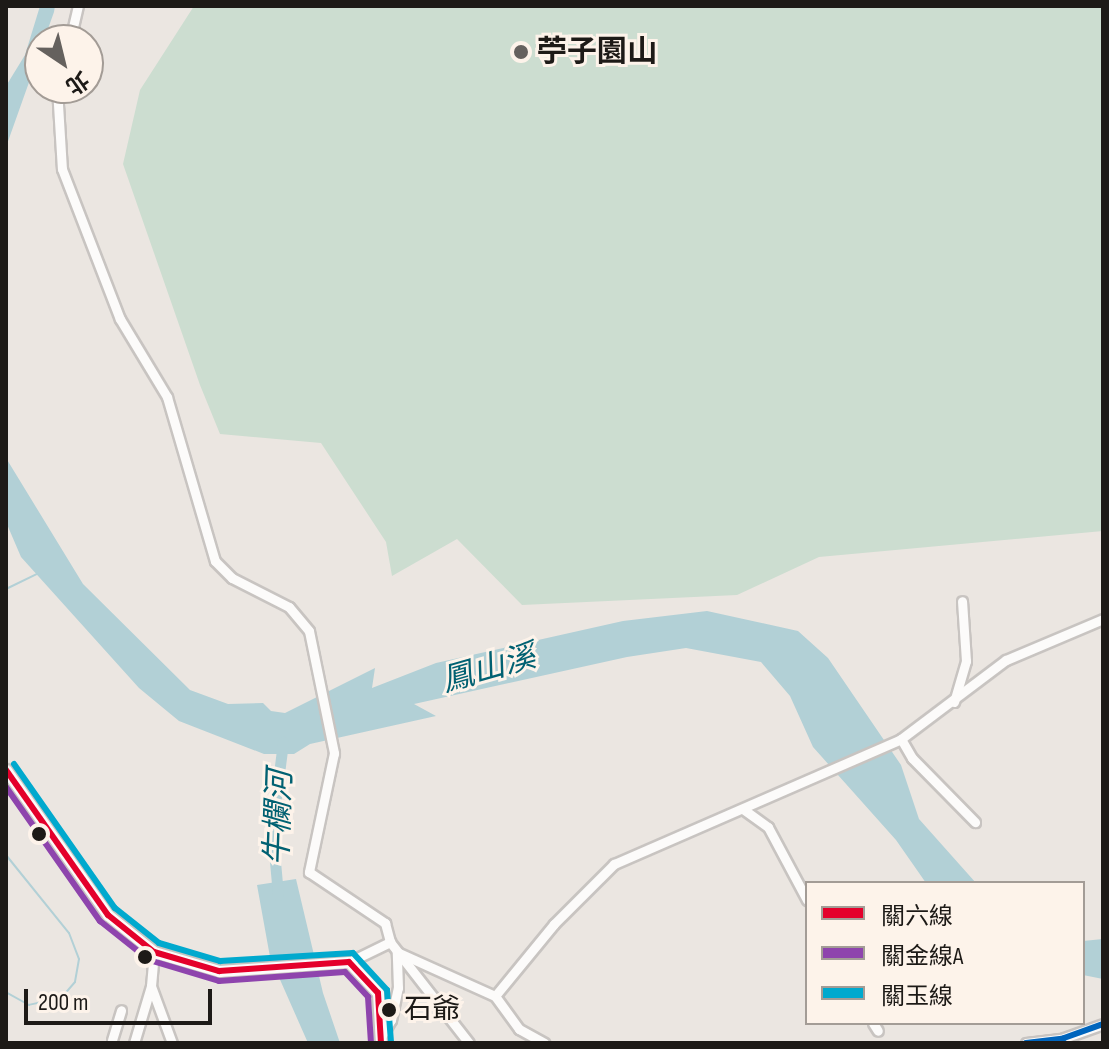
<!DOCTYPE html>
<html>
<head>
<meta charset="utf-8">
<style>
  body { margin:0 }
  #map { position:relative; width:1109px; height:1049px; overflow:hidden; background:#ebe6e1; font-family:"Sofia Sans Condensed","Noto Sans TC",sans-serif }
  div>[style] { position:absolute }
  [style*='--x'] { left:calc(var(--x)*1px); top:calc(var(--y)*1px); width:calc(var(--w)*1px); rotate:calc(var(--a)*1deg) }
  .green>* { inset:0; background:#ccddd0 }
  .water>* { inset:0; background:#b2d0d6 }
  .stream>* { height:2px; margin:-1px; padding:0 1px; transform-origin:1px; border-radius:1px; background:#b2d0d6 }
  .river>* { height:11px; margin:-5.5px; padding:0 5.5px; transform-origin:5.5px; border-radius:5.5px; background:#b2d0d6 }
  .roads { filter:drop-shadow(2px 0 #c8c4c1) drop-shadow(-2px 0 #c8c4c1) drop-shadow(0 2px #c8c4c1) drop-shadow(0 -2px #c8c4c1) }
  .minor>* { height:9px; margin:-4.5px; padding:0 4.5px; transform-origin:4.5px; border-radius:4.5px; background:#fcfbfa }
  .major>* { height:11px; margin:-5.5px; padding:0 5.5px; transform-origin:5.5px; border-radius:5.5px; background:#fcfbfa }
  .bus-1>* { height:6px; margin:-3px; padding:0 3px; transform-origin:3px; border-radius:3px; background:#e4002b }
  .bus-2>* { height:6px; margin:-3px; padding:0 3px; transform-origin:3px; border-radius:3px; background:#8e44ad }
  .bus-3>* { height:6px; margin:-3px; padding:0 3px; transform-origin:3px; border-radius:3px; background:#00a9ce }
  .bus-4>* { height:6px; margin:-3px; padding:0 3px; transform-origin:3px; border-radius:3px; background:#0065bd }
  .dots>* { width:22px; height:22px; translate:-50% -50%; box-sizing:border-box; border:4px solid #fdf3ea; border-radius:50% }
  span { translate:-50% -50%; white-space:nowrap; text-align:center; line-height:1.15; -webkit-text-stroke:6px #fdf3ea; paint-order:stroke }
  .bus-label { font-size:28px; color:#1d1a17 }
  .left { translate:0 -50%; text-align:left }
  .poi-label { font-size:30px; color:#1d1a17; font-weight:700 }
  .water-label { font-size:32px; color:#016172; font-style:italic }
  .frame { position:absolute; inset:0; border:8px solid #1d1a17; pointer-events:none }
  .legend { position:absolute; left:805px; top:881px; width:280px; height:144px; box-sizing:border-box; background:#fdf3ea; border:2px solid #a39c96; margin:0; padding:10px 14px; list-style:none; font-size:24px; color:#1d1a17 }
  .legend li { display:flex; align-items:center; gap:16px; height:40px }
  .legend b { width:40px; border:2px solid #a39c96 }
  .north { position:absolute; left:24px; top:24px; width:80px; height:80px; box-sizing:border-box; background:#fdf3ea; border:2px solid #a39c96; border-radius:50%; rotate:145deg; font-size:22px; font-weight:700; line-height:32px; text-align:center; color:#1d1a17 }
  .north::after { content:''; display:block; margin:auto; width:28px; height:36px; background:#65615e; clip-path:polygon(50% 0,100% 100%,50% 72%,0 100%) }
  .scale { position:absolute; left:24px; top:989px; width:188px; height:36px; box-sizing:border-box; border:4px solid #1d1a17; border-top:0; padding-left:10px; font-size:24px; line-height:28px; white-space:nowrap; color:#1d1a17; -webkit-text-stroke:6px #fdf3ea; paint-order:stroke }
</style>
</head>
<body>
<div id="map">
  <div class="green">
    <div style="clip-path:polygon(194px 6px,1103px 6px,1103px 531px,819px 557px,737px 595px,522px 605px,457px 539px,392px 576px,386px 542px,321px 443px,220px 434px,200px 385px,123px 164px,140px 90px)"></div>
  </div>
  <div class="water">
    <div style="clip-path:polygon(40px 6px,55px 6px,54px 12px,6px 147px,6px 86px,25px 55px)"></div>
    <div style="clip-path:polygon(6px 458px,83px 584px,190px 690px,228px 704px,263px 703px,271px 711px,285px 713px,375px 668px,372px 688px,436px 663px,623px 621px,707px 611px,798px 631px,828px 658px,901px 765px,919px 819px,976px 883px,926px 883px,896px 840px,813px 747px,790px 696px,761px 662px,686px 648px,627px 657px,414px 704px,436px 716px,310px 744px,294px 754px,264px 754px,179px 721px,139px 688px,21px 557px,6px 522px)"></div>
    <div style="clip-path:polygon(296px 879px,323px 993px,340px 1043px,308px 1043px,270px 957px,257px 885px)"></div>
    <div style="clip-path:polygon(1103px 939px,1103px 979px,1083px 975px,1083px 941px)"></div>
  </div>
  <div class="stream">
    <div style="--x:6;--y:589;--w:34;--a:-26"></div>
    <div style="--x:6;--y:855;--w:100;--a:51.1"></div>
    <div style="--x:69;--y:933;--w:28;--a:69"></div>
    <div style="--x:79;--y:959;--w:23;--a:100"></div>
    <div style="--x:75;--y:982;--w:21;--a:131"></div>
    <div style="--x:61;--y:998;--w:33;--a:168"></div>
    <div style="--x:29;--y:1005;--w:26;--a:-151"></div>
  </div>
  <div class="river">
    <div style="--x:278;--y:895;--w:67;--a:-95.1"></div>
    <div style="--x:272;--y:828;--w:87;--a:-82.7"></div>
  </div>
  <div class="roads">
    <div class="minor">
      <div style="--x:70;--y:40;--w:35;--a:-77"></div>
      <div style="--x:57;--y:88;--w:81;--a:86.5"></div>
      <div style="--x:62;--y:169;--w:161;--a:68.9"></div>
      <div style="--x:120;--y:319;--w:91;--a:58.9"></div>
      <div style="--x:167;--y:397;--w:171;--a:73.7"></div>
      <div style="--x:215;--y:561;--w:24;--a:45"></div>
      <div style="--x:232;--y:578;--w:64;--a:27"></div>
      <div style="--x:289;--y:607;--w:31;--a:50"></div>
      <div style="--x:309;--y:631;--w:125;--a:78.4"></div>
      <div style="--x:334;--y:753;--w:122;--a:101.9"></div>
      <div style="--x:309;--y:872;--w:92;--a:33.9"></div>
      <div style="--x:385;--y:923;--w:20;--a:75"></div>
      <div style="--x:390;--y:942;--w:128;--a:52"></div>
      <div style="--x:954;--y:702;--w:43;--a:-73.7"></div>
      <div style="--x:966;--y:661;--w:60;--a:-93.8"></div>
      <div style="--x:901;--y:739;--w:22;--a:60"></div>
      <div style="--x:912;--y:758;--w:90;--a:45.5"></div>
      <div style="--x:743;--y:809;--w:31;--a:36"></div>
      <div style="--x:768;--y:827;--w:83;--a:61.9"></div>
      <div style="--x:349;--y:962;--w:46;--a:-26"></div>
      <div style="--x:151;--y:986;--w:61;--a:69.8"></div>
      <div style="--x:495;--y:996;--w:93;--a:-50.7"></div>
      <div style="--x:554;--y:924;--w:85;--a:-45"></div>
      <div style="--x:614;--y:864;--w:313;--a:-23.5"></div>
      <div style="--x:901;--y:739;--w:131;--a:-37"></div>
      <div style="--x:1006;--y:660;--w:105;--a:-22.9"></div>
      <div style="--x:873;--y:1023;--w:9;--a:58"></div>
      <div style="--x:381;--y:1037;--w:20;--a:-60"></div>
      <div style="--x:391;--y:1020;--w:33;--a:-78"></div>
      <div style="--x:398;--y:988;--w:36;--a:-92"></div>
      <div style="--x:397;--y:952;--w:107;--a:24.2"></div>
      <div style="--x:495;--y:996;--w:41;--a:54"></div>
      <div style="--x:519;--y:1029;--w:29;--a:29"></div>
      <div style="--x:112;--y:1040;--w:31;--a:-73"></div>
      <div style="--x:134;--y:1043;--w:59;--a:-73.4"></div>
      <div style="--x:151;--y:986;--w:34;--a:-85"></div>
      <div style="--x:1026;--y:1043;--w:38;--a:-7"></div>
      <div style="--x:1064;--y:1038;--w:41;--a:-19.7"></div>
    </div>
    <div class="major">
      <div style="--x:6;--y:770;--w:177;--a:54.9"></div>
      <div style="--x:108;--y:915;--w:59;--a:38.8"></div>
      <div style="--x:154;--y:952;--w:68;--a:16.3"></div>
      <div style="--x:219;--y:971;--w:130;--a:-4"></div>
      <div style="--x:349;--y:962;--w:42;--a:46.9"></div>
      <div style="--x:378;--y:993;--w:50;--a:86.6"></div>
    </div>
  </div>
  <div class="bus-1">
    <div style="--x:6;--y:770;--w:177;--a:54.9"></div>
    <div style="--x:108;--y:915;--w:59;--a:38.8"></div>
    <div style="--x:154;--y:952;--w:68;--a:16.3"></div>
    <div style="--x:219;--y:971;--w:130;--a:-4"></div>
    <div style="--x:349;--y:962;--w:42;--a:46.9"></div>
    <div style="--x:378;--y:993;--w:50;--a:86.6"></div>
  </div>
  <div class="bus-2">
    <div style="--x:6;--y:787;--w:164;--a:55"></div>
    <div style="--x:100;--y:921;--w:63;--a:38.5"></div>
    <div style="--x:149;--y:960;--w:73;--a:16.7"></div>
    <div style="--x:219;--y:981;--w:126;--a:-4.1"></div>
    <div style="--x:345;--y:972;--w:34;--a:47"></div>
    <div style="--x:368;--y:997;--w:46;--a:86.3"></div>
  </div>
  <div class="bus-3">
    <div style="--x:14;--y:764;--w:176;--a:55"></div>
    <div style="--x:115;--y:908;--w:56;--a:38.5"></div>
    <div style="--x:159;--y:943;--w:64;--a:16.4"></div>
    <div style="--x:220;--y:961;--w:133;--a:-3.4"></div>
    <div style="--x:353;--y:953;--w:50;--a:47.4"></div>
    <div style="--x:387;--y:990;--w:52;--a:85.6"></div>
  </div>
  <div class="bus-4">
    <div style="--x:1026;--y:1043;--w:38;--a:-7"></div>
    <div style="--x:1064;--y:1038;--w:41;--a:-19.7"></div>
  </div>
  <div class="dots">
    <div style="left:521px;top:52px;background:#65615e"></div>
    <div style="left:39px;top:834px;background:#1d1a17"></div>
    <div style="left:145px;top:957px;background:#1d1a17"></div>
    <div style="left:389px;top:1010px;background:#1d1a17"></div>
  </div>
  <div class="bus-label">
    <span class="left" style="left:404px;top:1010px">石爺</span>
  </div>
  <div class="poi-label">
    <span class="left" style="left:537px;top:52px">苧子園山</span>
  </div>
  <div class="water-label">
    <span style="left:489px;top:670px;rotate:-16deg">鳳山溪</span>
    <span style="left:280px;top:818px;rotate:-88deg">牛欄河</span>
  </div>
  <div class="frame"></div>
  <ul class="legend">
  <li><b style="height:10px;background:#e4002b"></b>關六線</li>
  <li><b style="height:10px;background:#8e44ad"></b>關金線A</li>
  <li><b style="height:10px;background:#00a9ce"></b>關玉線</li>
  </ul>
  <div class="north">北</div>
  <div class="scale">200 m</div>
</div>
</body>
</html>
